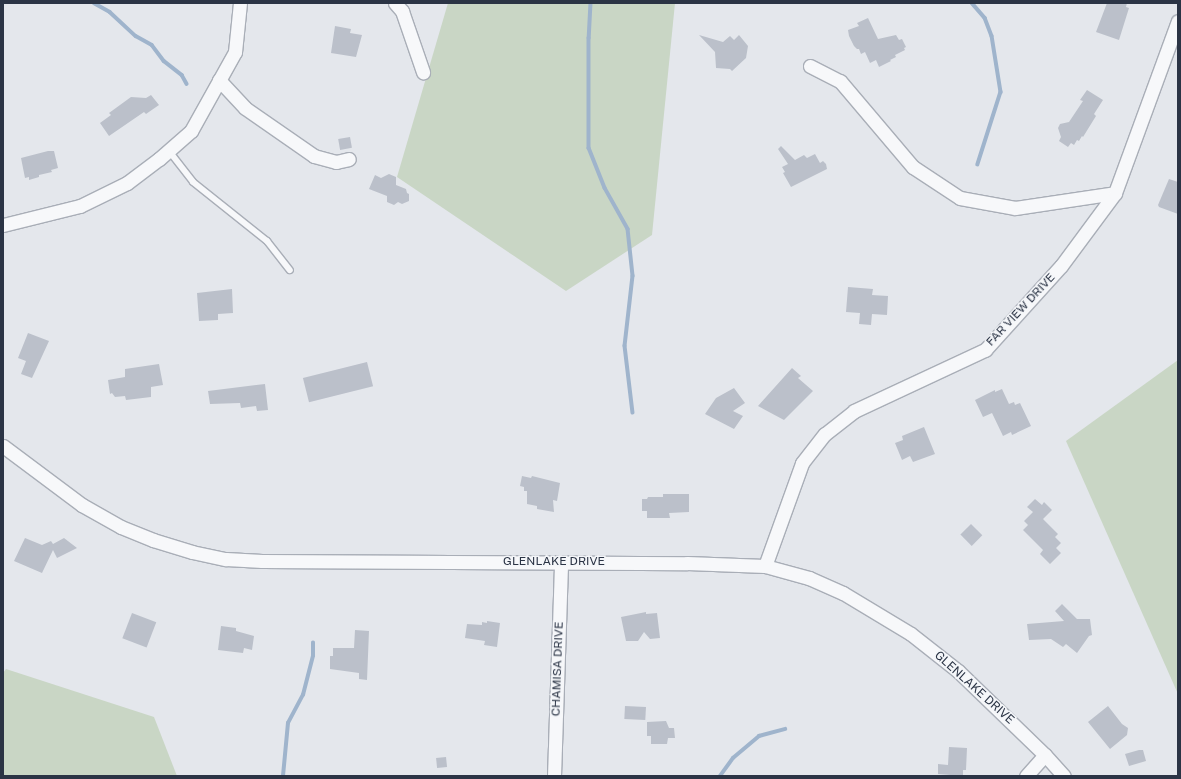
<!DOCTYPE html>
<html>
<head>
<meta charset="utf-8">
<style>
  body { margin:0 }
  #map { position:relative; width:1181px; height:779px; overflow:hidden; background:#e4e7ec; font-family:"Public Sans",sans-serif }
  div>[style] { position:absolute }
  [style*='--x'] { left:calc(var(--x)*1px); top:calc(var(--y)*1px); width:calc(var(--w)*1px); rotate:calc(var(--a)*1deg) }
  .green>* { inset:0; background:#c9d6c5 }
  .stream>* { height:3.5px; margin:-1.75px; padding:0 1.75px; transform-origin:1.75px; border-radius:1.75px; background:#9fb4cc }
  .building>* { inset:0; background:#bbc0ca; transform-origin:0 0 }
  .roads { filter:drop-shadow(1px 0 #a9aeb7) drop-shadow(-1px 0 #a9aeb7) drop-shadow(0 1px #a9aeb7) drop-shadow(0 -1px #a9aeb7) }
  .service>* { height:6px; margin:-3px; padding:0 3px; transform-origin:3px; border-radius:3px; background:#f7f8fa }
  .minor>* { height:13px; margin:-6.5px; padding:0 6.5px; transform-origin:6.5px; border-radius:6.5px; background:#f7f8fa }
  span { translate:-50% -50%; white-space:nowrap; text-align:center; line-height:1.15; -webkit-text-stroke:3px #f4f6f9; paint-order:stroke }
  .street-label { font-size:12px; color:#2b3445 }
  .frame { position:absolute; inset:0; border:4px solid #2b3445; pointer-events:none }
</style>
</head>
<body>
<div id="map">
  <div class="green">
    <div style="clip-path:polygon(448px 3px,675px 3px,652px 235px,566px 291px,397px 177px)"></div>
    <div style="clip-path:polygon(1178px 360px,1178px 694px,1066px 441px)"></div>
    <div style="clip-path:polygon(6px 669px,154px 717px,177px 776px,3px 776px,3px 673px)"></div>
  </div>
  <div class="stream">
    <div style="--x:94;--y:3;--w:18;--a:29"></div>
    <div style="--x:110;--y:12;--w:35;--a:43"></div>
    <div style="--x:136;--y:36;--w:18;--a:29"></div>
    <div style="--x:152;--y:45;--w:20;--a:53"></div>
    <div style="--x:164;--y:61;--w:23;--a:38"></div>
    <div style="--x:182;--y:75;--w:10;--a:61"></div>
    <div style="--x:591;--y:3;--w:35;--a:93"></div>
    <div style="--x:589;--y:38;--w:110;--a:90"></div>
    <div style="--x:589;--y:148;--w:43;--a:68.2"></div>
    <div style="--x:605;--y:188;--w:47;--a:60.7"></div>
    <div style="--x:628;--y:229;--w:47;--a:83.9"></div>
    <div style="--x:633;--y:276;--w:70;--a:96.5"></div>
    <div style="--x:625;--y:346;--w:67;--a:83.2"></div>
    <div style="--x:972;--y:3;--w:20;--a:49"></div>
    <div style="--x:985;--y:18;--w:19;--a:69"></div>
    <div style="--x:992;--y:36;--w:57;--a:80.9"></div>
    <div style="--x:1001;--y:92;--w:76;--a:107.7"></div>
    <div style="--x:283;--y:776;--w:53;--a:-84.6"></div>
    <div style="--x:288;--y:723;--w:32;--a:-62"></div>
    <div style="--x:303;--y:695;--w:40;--a:-75.6"></div>
    <div style="--x:313;--y:656;--w:13;--a:-90"></div>
    <div style="--x:720;--y:776;--w:22;--a:-54"></div>
    <div style="--x:733;--y:758;--w:34;--a:-40"></div>
    <div style="--x:759;--y:736;--w:27;--a:-15"></div>
  </div>
  <div class="building">
    <div style="clip-path:polygon(1107px 3px,1127px 3px,1126px 7px,1129px 8px,1119px 40px,1096px 32px)"></div>
    <div style="clip-path:polygon(868px 18px,878px 39px,896px 35px,899px 40px,902px 39px,906px 47px,904px 48px,905px 50px,895px 55px,896px 57px,890px 60px,891px 61px,879px 67px,876px 60px,870px 63px,865px 52px,861px 54px,859px 49px,857px 49px,854px 46px,849px 36px,848px 30px,859px 26px,857px 23px)"></div>
    <div style="clip-path:polygon(335px 26px,351px 29px,350px 33px,362px 35px,356px 57px,331px 53px)"></div>
    <div style="clip-path:polygon(699px 35px,723px 42px,730px 36px,734px 40px,739px 35px,748px 46px,746px 58px,732px 71px,730px 69px,716px 68px,715px 52px)"></div>
    <div style="clip-path:polygon(1087px 90px,1103px 100px,1094px 114px,1096px 116px,1083px 137px,1082px 136px,1079px 141px,1077px 140px,1074px 145px,1071px 143px,1068px 147px,1059px 141px,1061px 137px,1058px 128px,1060px 124px,1069px 122px,1083px 101px,1080px 100px)"></div>
    <div style="clip-path:polygon(151px 95px,159px 105px,146px 114px,144px 112px,109px 136px,100px 123px,111px 115px,109px 113px,131px 97px,146px 98px)"></div>
    <div style="left:350px;top:137px;width:11px;height:12px;rotate:80deg"></div>
    <div style="clip-path:polygon(781px 146px,795px 160px,804px 155px,807px 158px,815px 154px,820px 163px,823px 161px,826px 164px,827px 169px,791px 187px,783px 173px,785px 172px,782px 167px,788px 164px,778px 149px)"></div>
    <div style="clip-path:polygon(48px 151px,54px 151px,58px 168px,51px 170px,52px 172px,39px 175px,39px 177px,29px 180px,29px 177px,25px 178px,21px 158px)"></div>
    <div style="clip-path:polygon(389px 174px,396px 177px,396px 185px,406px 189px,407px 193px,409px 194px,409px 201px,402px 204px,398px 202px,394px 205px,387px 202px,387px 196px,369px 189px,375px 175px,381px 178px)"></div>
    <div style="clip-path:polygon(1169px 179px,1178px 182px,1178px 214px,1159px 207px,1158px 205px)"></div>
    <div style="clip-path:polygon(848px 287px,873px 289px,872px 295px,888px 296px,887px 315px,872px 314px,871px 325px,859px 324px,860px 313px,846px 312px)"></div>
    <div style="clip-path:polygon(232px 289px,233px 313px,218px 314px,218px 320px,199px 321px,197px 293px)"></div>
    <div style="clip-path:polygon(28px 333px,49px 341px,32px 378px,21px 374px,26px 361px,18px 358px)"></div>
    <div style="left:367px;top:362px;width:25px;height:66px;rotate:76deg"></div>
    <div style="clip-path:polygon(159px 364px,163px 385px,151px 387px,151px 397px,126px 400px,125px 396px,115px 397px,112px 393px,110px 394px,108px 380px,125px 377px,125px 369px)"></div>
    <div style="clip-path:polygon(792px 368px,801px 376px,798px 378px,813px 391px,784px 420px,758px 406px)"></div>
    <div style="clip-path:polygon(265px 384px,268px 410px,257px 411px,256px 406px,241px 408px,240px 403px,210px 404px,208px 391px)"></div>
    <div style="clip-path:polygon(734px 388px,745px 403px,733px 411px,743px 416px,734px 429px,705px 414px,716px 398px)"></div>
    <div style="clip-path:polygon(1002px 389px,1009px 404px,1014px 402px,1015px 405px,1020px 403px,1031px 426px,1012px 435px,1011px 432px,1003px 436px,992px 413px,983px 417px,975px 400px,995px 390px,995px 392px)"></div>
    <div style="clip-path:polygon(924px 427px,935px 454px,913px 462px,910px 456px,902px 460px,895px 443px,903px 440px,902px 436px)"></div>
    <div style="clip-path:polygon(522px 476px,531px 478px,532px 476px,560px 483px,557px 501px,553px 500px,554px 512px,537px 509px,537px 506px,527px 504px,527px 491px,524px 491px,524px 487px,520px 486px)"></div>
    <div style="clip-path:polygon(663px 494px,689px 494px,689px 512px,669px 513px,670px 518px,647px 518px,647px 511px,642px 511px,642px 499px,647px 499px,648px 497px,663px 497px)"></div>
    <div style="clip-path:polygon(1035px 499px,1042px 505px,1044px 502px,1052px 510px,1043px 519px,1058px 534px,1055px 537px,1061px 543px,1056px 548px,1061px 553px,1050px 564px,1040px 554px,1043px 550px,1023px 530px,1028px 525px,1024px 521px,1033px 512px,1027px 507px)"></div>
    <div style="left:971px;top:524px;width:16px;height:15px;rotate:45deg"></div>
    <div style="clip-path:polygon(25px 538px,42px 545px,51px 541px,53px 544px,64px 538px,77px 548px,57px 558px,53px 550px,42px 573px,14px 561px)"></div>
    <div style="clip-path:polygon(1062px 604px,1077px 619px,1090px 619px,1092px 635px,1089px 636px,1077px 653px,1066px 644px,1063px 647px,1051px 639px,1029px 640px,1027px 624px,1064px 621px,1055px 611px)"></div>
    <div style="clip-path:polygon(646px 612px,646px 614px,657px 613px,660px 638px,650px 639px,644px 632px,638px 641px,626px 641px,621px 617px)"></div>
    <div style="left:132px;top:613px;width:26px;height:27px;rotate:21deg"></div>
    <div style="clip-path:polygon(487px 621px,500px 623px,497px 647px,484px 645px,485px 641px,465px 638px,467px 624px,482px 625px,482px 622px,487px 623px)"></div>
    <div style="clip-path:polygon(221px 626px,236px 628px,236px 631px,254px 636px,252px 650px,244px 648px,243px 653px,218px 650px)"></div>
    <div style="clip-path:polygon(355px 630px,369px 631px,367px 680px,359px 679px,359px 673px,330px 669px,330px 656px,333px 656px,333px 648px,354px 648px)"></div>
    <div style="left:625px;top:706px;width:21px;height:13px;rotate:3deg"></div>
    <div style="clip-path:polygon(1108px 706px,1122px 724px,1128px 728px,1127px 735px,1110px 749px,1088px 722px)"></div>
    <div style="clip-path:polygon(666px 721px,669px 728px,674px 728px,675px 738px,668px 738px,667px 744px,651px 744px,651px 736px,647px 736px,647px 722px)"></div>
    <div style="clip-path:polygon(949px 747px,967px 748px,966px 770px,963px 770px,963px 776px,938px 774px,938px 764px,948px 765px)"></div>
    <div style="clip-path:polygon(1139px 750px,1143px 750px,1146px 761px,1129px 766px,1125px 754px)"></div>
    <div style="left:446px;top:757px;width:10px;height:10px;rotate:84deg"></div>
  </div>
  <div class="roads">
    <div class="service">
      <div style="--x:169;--y:151;--w:39;--a:52"></div>
      <div style="--x:193;--y:182;--w:95;--a:38.6"></div>
      <div style="--x:267;--y:241;--w:37;--a:52"></div>
    </div>
    <div class="minor">
      <div style="--x:395;--y:3;--w:11;--a:49"></div>
      <div style="--x:402;--y:11;--w:65;--a:71"></div>
      <div style="--x:810;--y:66;--w:34;--a:27"></div>
      <div style="--x:840;--y:81;--w:113;--a:49.7"></div>
      <div style="--x:913;--y:167;--w:56;--a:33.4"></div>
      <div style="--x:960;--y:198;--w:56;--a:10.3"></div>
      <div style="--x:1015;--y:208;--w:101;--a:-8.5"></div>
      <div style="--x:219;--y:80;--w:38;--a:47"></div>
      <div style="--x:245;--y:108;--w:84;--a:34.8"></div>
      <div style="--x:314;--y:156;--w:23;--a:15"></div>
      <div style="--x:336;--y:162;--w:13;--a:-13"></div>
      <div style="--x:3;--y:225;--w:79;--a:-13.9"></div>
      <div style="--x:80;--y:206;--w:52;--a:-26.1"></div>
      <div style="--x:127;--y:183;--w:40;--a:-37"></div>
      <div style="--x:159;--y:159;--w:43;--a:-41.2"></div>
      <div style="--x:191;--y:131;--w:90;--a:-60.9"></div>
      <div style="--x:235;--y:52;--w:49;--a:-84.2"></div>
      <div style="--x:3;--y:446;--w:99;--a:36.8"></div>
      <div style="--x:82;--y:505;--w:45;--a:29.4"></div>
      <div style="--x:121;--y:527;--w:35;--a:22"></div>
      <div style="--x:153;--y:540;--w:41;--a:17.1"></div>
      <div style="--x:192;--y:552;--w:35;--a:12"></div>
      <div style="--x:226;--y:559;--w:36;--a:3"></div>
      <div style="--x:262;--y:561;--w:425;--a:0.3"></div>
      <div style="--x:687;--y:563;--w:78;--a:2.2"></div>
      <div style="--x:765;--y:566;--w:46;--a:15.3"></div>
      <div style="--x:809;--y:578;--w:37;--a:24"></div>
      <div style="--x:843;--y:593;--w:79;--a:31.1"></div>
      <div style="--x:911;--y:634;--w:60;--a:38.2"></div>
      <div style="--x:958;--y:671;--w:121;--a:44"></div>
      <div style="--x:1045;--y:755;--w:28;--a:48"></div>
      <div style="--x:765;--y:566;--w:109;--a:-70.2"></div>
      <div style="--x:802;--y:463;--w:37;--a:-52"></div>
      <div style="--x:825;--y:434;--w:37;--a:-38"></div>
      <div style="--x:854;--y:411;--w:145;--a:-25"></div>
      <div style="--x:985;--y:350;--w:113;--a:-47.9"></div>
      <div style="--x:1061;--y:266;--w:91;--a:-53.5"></div>
      <div style="--x:1115;--y:193;--w:183;--a:-69.9"></div>
      <div style="--x:554;--y:776;--w:214;--a:-88.1"></div>
      <div style="--x:1026;--y:776;--w:28;--a:-48"></div>
    </div>
  </div>
  <div class="street-label">
    <span style="left:1021px;top:310px;rotate:-47deg">FAR VIEW DRIVE</span>
    <span style="left:554px;top:562px">GLENLAKE DRIVE</span>
    <span style="left:558px;top:669px;rotate:-88deg">CHAMISA DRIVE</span>
    <span style="left:974px;top:688px;rotate:42deg">GLENLAKE DRIVE</span>
  </div>
  <div class="frame"></div>
</div>
</body>
</html>
